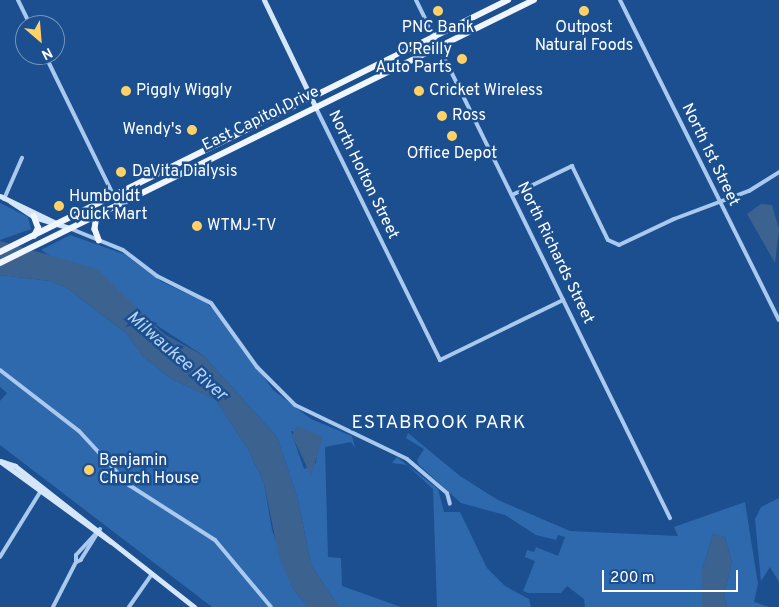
<!DOCTYPE html>
<html>
<head>
<meta charset="utf-8">
<style>
  body { margin:0 }
  #map { position:relative; width:779px; height:607px; overflow:hidden; background:#1b4f8f; font-family:Overpass,sans-serif }
  div>[style] { position:absolute }
  [style*='--x'] { left:calc(var(--x)*1px); top:calc(var(--y)*1px); width:calc(var(--w)*1px); rotate:calc(var(--a)*1deg) }
  .green>* { inset:0; background:#2e69ad }
  .water>* { inset:0; background:#3c6290 }
  .street>* { height:4px; margin:-2px; padding:0 2px; transform-origin:2px; border-radius:2px; background:#a9c9ee }
  .secondary>* { height:5px; margin:-2.5px; padding:0 2.5px; transform-origin:2.5px; border-radius:2.5px; background:#d6e6fa }
  .primary>* { height:5.5px; margin:-2.75px; padding:0 2.75px; transform-origin:2.75px; border-radius:2.75px; background:#f0f6ff }
  .dots>* { width:14px; height:14px; translate:-50% -50%; box-sizing:border-box; border:2px solid #1b4f8f; border-radius:50% }
  span { translate:-50% -50%; white-space:nowrap; text-align:center; line-height:1.15; -webkit-text-stroke:5px #1b4f8f; paint-order:stroke }
  .poi-label { font-size:16px; color:#fff }
  .right { translate:-100% -50%; text-align:right }
  .left { translate:0 -50%; text-align:left }
  .street-label { font-size:16px; color:#fff }
  .water-label { font-size:18px; color:#b5d3f5; font-style:italic }
  .quarter-label { font-size:19px; color:#fff; letter-spacing:1px }
  .north { position:absolute; left:15px; top:15px; width:50px; height:50px; box-sizing:border-box; background:#1b4f8f; border:1px solid #7695bc; border-radius:50%; rotate:153deg; font-size:14px; font-weight:700; line-height:20px; text-align:center; color:#fff }
  .north::after { content:''; display:block; margin:auto; width:18px; height:22px; background:#ffd166; clip-path:polygon(50% 0,100% 100%,50% 72%,0 100%) }
  .scale { position:absolute; left:602px; top:570px; width:136px; height:22px; box-sizing:border-box; border:2px solid #fff; border-top:0; padding-left:6px; font-size:15px; line-height:18px; white-space:nowrap; color:#fff; -webkit-text-stroke:4px #1b4f8f; paint-order:stroke }
</style>
</head>
<body>
<div id="map">
  <div class="green">
    <div style="clip-path:polygon(0 203px,28px 217px,31px 229px,0 240px)"></div>
    <div style="clip-path:polygon(evenodd,70px 235px,124px 254px,162px 282px,205px 302px,221px 316px,273px 390px,311px 419px,352px 436px,355px 448px,351px 442px,325px 447px,328px 557px,341px 558px,342px 586px,401px 607px,339px 607px,311px 565px,298px 500px,277px 437px,204px 356px,41px 250px,70px 235px,291px 431px,319px 439px,316px 463px,304px 469px,291px 431px)"></div>
    <div style="clip-path:polygon(0 275px,50px 281px,67px 288px,127px 334px,143px 356px,170px 378px,216px 400px,248px 449px,264px 483px,272px 530px,293px 589px,308px 607px,212px 607px,0 445px,0 401px,7px 393px,0 387px)"></div>
    <div style="clip-path:polygon(408px 433px,460px 476px,498px 500px,570px 531px,678px 536px,674px 527px,745px 502px,758px 584px,754px 602px,769px 607px,727px 607px,724px 594px,732px 562px,725px 537px,713px 534px,702px 570px,702px 607px,585px 607px,584px 599px,567px 586px,561px 593px,528px 593px,523px 591px,535px 561px,525px 557px,527px 550px,534px 552px,536px 547px,558px 556px,565px 537px,558px 535px,556px 540px,536px 535px,505px 515px,461px 503px,419px 465px,417px 460px,424px 449px,406px 438px)"></div>
    <div style="clip-path:polygon(397px 457px,438px 489px,444px 512px,460px 512px,487px 568px,505px 586px,529px 599px,531px 607px,437px 607px,433px 489px,407px 465px,392px 463px)"></div>
    <div style="clip-path:polygon(779px 498px,779px 582px,770px 567px,761px 581px,755px 519px,761px 507px)"></div>
  </div>
  <div class="water">
    <div style="clip-path:polygon(761px 204px,772px 205px,779px 229px,775px 263px,747px 214px)"></div>
    <div style="clip-path:polygon(0 241px,97px 269px,164px 334px,204px 356px,277px 437px,298px 500px,311px 565px,339px 607px,308px 607px,293px 589px,279px 557px,264px 483px,248px 449px,216px 400px,170px 378px,143px 356px,127px 334px,67px 288px,50px 281px,0 275px)"></div>
    <div style="clip-path:polygon(297px 426px,323px 437px,311px 476px,292px 435px)"></div>
    <div style="clip-path:polygon(713px 534px,725px 537px,732px 562px,724px 594px,727px 607px,702px 607px,702px 570px)"></div>
  </div>
  <div class="street">
    <div style="--x:18;--y:0;--w:28;--a:64"></div>
    <div style="--x:416;--y:0;--w:577;--a:63.88"></div>
    <div style="--x:620;--y:0;--w:357;--a:63.6"></div>
    <div style="--x:45;--y:55;--w:167;--a:64"></div>
    <div style="--x:316;--y:108;--w:281;--a:63.8"></div>
    <div style="--x:440;--y:360;--w:137;--a:-26"></div>
    <div style="--x:512;--y:195;--w:67;--a:-25.8"></div>
    <div style="--x:572;--y:166;--w:82;--a:64.1"></div>
    <div style="--x:608;--y:240;--w:12;--a:24"></div>
    <div style="--x:619;--y:245;--w:61;--a:-25.3"></div>
    <div style="--x:674;--y:219;--w:80;--a:-20.5"></div>
    <div style="--x:749;--y:191;--w:36;--a:-32"></div>
    <div style="--x:4;--y:199;--w:45;--a:-66.3"></div>
    <div style="--x:69;--y:228;--w:58;--a:22.2"></div>
    <div style="--x:123;--y:250;--w:43;--a:37.4"></div>
    <div style="--x:157;--y:276;--w:60;--a:26.6"></div>
    <div style="--x:211;--y:303;--w:79;--a:54.3"></div>
    <div style="--x:257;--y:367;--w:54;--a:45"></div>
    <div style="--x:295;--y:405;--w:124;--a:25.7"></div>
    <div style="--x:407;--y:459;--w:52;--a:40.4"></div>
    <div style="--x:447;--y:493;--w:11;--a:75"></div>
    <div style="--x:0;--y:370;--w:100;--a:37.7"></div>
    <div style="--x:79;--y:431;--w:74;--a:47.2"></div>
    <div style="--x:129;--y:485;--w:102;--a:32.6"></div>
    <div style="--x:215;--y:540;--w:87;--a:50.1"></div>
    <div style="--x:100;--y:529;--w:36;--a:122"></div>
    <div style="--x:81;--y:560;--w:5;--a:158"></div>
    <div style="--x:76;--y:562;--w:7;--a:-90"></div>
    <div style="--x:76;--y:555;--w:35;--a:-47"></div>
    <div style="--x:0;--y:557;--w:80;--a:-58.3"></div>
    <div style="--x:53;--y:607;--w:51;--a:-62.9"></div>
    <div style="--x:129;--y:607;--w:40;--a:-55.1"></div>
  </div>
  <div class="secondary">
    <div style="--x:264;--y:0;--w:120;--a:64.3"></div>
    <div style="--x:0;--y:196;--w:64;--a:25.8"></div>
    <div style="--x:11;--y:202;--w:27;--a:33"></div>
    <div style="--x:34;--y:217;--w:37;--a:17"></div>
    <div style="--x:0;--y:461;--w:16;--a:18"></div>
    <div style="--x:15;--y:466;--w:228;--a:38.2"></div>
    <div style="--x:1;--y:462;--w:136;--a:36"></div>
  </div>
  <div class="primary">
    <div style="--x:97;--y:215;--w:14;--a:98"></div>
    <div style="--x:95;--y:229;--w:12;--a:70"></div>
    <div style="--x:34;--y:236;--w:9;--a:-63"></div>
    <div style="--x:38;--y:228;--w:12;--a:-110"></div>
    <div style="--x:0;--y:252;--w:567;--a:-26.38"></div>
    <div style="--x:0;--y:263;--w:595;--a:-26.22"></div>
  </div>
  <div class="dots">
    <div style="left:438px;top:11px;background:#ffd166"></div>
    <div style="left:584px;top:11px;background:#ffd166"></div>
    <div style="left:462px;top:59px;background:#ffd166"></div>
    <div style="left:126px;top:91px;background:#ffd166"></div>
    <div style="left:419px;top:91px;background:#ffd166"></div>
    <div style="left:442px;top:116px;background:#ffd166"></div>
    <div style="left:192px;top:130px;background:#ffd166"></div>
    <div style="left:452px;top:136px;background:#ffd166"></div>
    <div style="left:121px;top:172px;background:#ffd166"></div>
    <div style="left:59px;top:206px;background:#ffd166"></div>
    <div style="left:197px;top:226px;background:#ffd166"></div>
    <div style="left:89px;top:470px;background:#ffd166"></div>
  </div>
  <div class="poi-label">
    <span style="left:438px;top:28px">PNC Bank</span>
    <span style="left:584px;top:37px">Outpost<br>Natural Foods</span>
    <span class="right" style="left:452px;top:59px">O'Reilly<br>Auto Parts</span>
    <span class="left" style="left:136px;top:91px">Piggly Wiggly</span>
    <span class="left" style="left:429px;top:91px">Cricket Wireless</span>
    <span class="left" style="left:452px;top:116px">Ross</span>
    <span class="right" style="left:182px;top:130px">Wendy's</span>
    <span style="left:452px;top:154px">Office Depot</span>
    <span class="left" style="left:132px;top:172px">DaVita Dialysis</span>
    <span class="left" style="left:69px;top:206px">Humboldt<br>Quick Mart</span>
    <span class="left" style="left:207px;top:226px">WTMJ-TV</span>
    <span class="left" style="left:99px;top:470px">Benjamin<br>Church House</span>
  </div>
  <div class="street-label">
    <span style="left:261px;top:119px;rotate:-26deg">East Capitol Drive</span>
    <span style="left:710px;top:155px;rotate:64deg">North 1st Street</span>
    <span style="left:363px;top:175px;rotate:64deg">North Holton Street</span>
    <span style="left:555px;top:253px;rotate:64deg">North Richards Street</span>
  </div>
  <div class="water-label">
    <span style="left:176px;top:357px;rotate:41deg">Milwaukee River</span>
  </div>
  <div class="quarter-label">
    <span style="left:439px;top:424px">ESTABROOK PARK</span>
  </div>
  <div class="north">N</div>
  <div class="scale">200 m</div>
</div>
</body>
</html>
